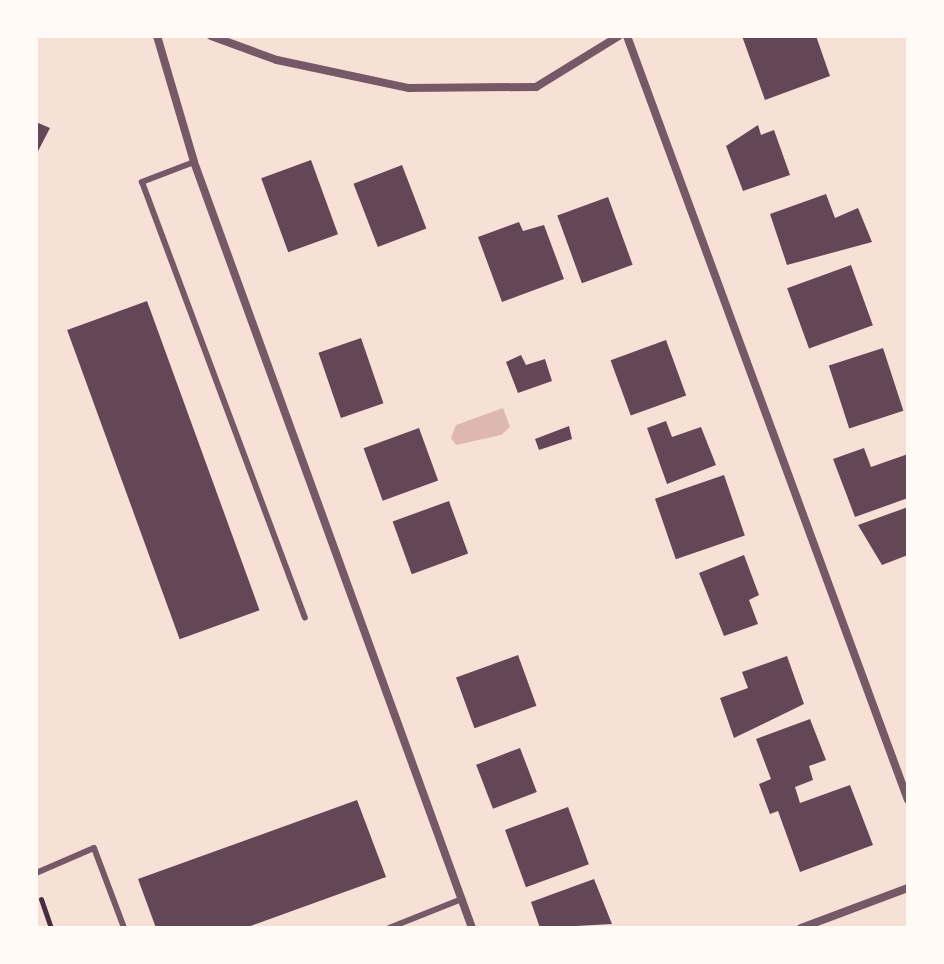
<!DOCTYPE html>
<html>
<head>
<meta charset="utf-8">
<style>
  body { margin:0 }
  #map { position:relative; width:944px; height:964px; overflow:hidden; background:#f7e1d7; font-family:"Roboto Condensed",sans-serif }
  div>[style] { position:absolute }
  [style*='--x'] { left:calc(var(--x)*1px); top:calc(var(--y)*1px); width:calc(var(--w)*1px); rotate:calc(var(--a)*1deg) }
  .water>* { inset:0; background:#dcb8b0 }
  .building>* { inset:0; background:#644757; transform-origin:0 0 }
  .path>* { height:5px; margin:-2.5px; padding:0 2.5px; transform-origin:2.5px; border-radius:2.5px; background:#4a2c40 }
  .service>* { height:6px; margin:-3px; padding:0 3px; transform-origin:3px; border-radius:3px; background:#755966 }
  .minor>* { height:8px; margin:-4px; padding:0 4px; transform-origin:4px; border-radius:4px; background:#755966 }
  span { translate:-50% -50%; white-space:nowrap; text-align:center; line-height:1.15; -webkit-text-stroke:8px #fffaf5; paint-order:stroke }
  .frame { position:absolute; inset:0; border:38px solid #fffaf5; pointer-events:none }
</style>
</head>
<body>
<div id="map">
  <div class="water">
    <div style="clip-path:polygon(503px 408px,510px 427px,501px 435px,456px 445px,451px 438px,456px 425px)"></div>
  </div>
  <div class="building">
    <div style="clip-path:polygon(742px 36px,816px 36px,830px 76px,765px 100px)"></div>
    <div style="clip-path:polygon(36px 122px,50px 128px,36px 155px)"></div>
    <div style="clip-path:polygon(758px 125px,761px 135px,774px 130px,790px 175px,743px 191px,726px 146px)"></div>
    <div style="left:311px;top:160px;width:79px;height:53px;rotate:70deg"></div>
    <div style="left:402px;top:165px;width:68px;height:52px;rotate:69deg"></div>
    <div style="clip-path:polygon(826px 194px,835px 218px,858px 208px,872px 242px,787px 265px,770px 214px)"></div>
    <div style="left:608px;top:197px;width:72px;height:54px;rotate:70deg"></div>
    <div style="clip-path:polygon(519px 222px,523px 231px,544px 225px,564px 279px,502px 302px,478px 237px)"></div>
    <div style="left:851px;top:265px;width:64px;height:68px;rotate:70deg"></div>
    <div style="left:147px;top:301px;width:329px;height:85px;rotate:70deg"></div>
    <div style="left:361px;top:338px;width:69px;height:45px;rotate:71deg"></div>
    <div style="left:666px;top:340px;width:59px;height:59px;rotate:70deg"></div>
    <div style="left:883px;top:348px;width:66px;height:57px;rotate:72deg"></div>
    <div style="clip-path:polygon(521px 355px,526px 365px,545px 359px,552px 381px,518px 393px,506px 362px)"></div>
    <div style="clip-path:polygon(666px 421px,672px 437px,701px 427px,716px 465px,667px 484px,647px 428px)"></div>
    <div style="clip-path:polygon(569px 426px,572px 439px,539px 450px,535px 439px)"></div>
    <div style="left:419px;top:428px;width:56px;height:59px;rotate:70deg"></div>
    <div style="clip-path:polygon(864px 448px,871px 467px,908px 454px,908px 498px,855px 517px,833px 459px)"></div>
    <div style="left:724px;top:475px;width:64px;height:73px;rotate:71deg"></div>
    <div style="left:449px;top:501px;width:56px;height:60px;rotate:70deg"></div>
    <div style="clip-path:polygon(908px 507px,908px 555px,882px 565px,858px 525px)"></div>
    <div style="clip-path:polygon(744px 555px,759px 595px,749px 600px,758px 624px,724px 636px,699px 573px)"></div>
    <div style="left:518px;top:655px;width:54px;height:66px;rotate:70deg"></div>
    <div style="clip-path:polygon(787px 656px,804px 704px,734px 738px,720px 698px,748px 688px,742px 672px)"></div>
    <div style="clip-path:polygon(810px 719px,826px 760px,809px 766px,813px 780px,795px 787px,800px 803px,850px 785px,873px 845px,800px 872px,778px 811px,770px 814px,759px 784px,771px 779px,756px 739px)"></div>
    <div style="left:520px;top:748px;width:47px;height:47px;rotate:69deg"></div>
    <div style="clip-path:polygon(357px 800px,386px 877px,245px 928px,156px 928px,138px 879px)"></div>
    <div style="left:568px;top:807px;width:61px;height:67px;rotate:70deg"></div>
    <div style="clip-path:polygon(594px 879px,612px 924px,540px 928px,531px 902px)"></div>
  </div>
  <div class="path">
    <div style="--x:41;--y:899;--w:31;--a:71"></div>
  </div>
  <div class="service">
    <div style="--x:194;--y:162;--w:56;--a:159"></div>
    <div style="--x:142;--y:182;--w:465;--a:69.5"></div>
    <div style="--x:36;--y:873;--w:63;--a:-23.3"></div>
    <div style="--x:94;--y:848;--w:85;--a:69.4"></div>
    <div style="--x:389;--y:928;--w:79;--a:-21.7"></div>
  </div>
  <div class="minor">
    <div style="--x:157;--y:36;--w:131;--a:73.6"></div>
    <div style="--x:194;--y:162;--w:815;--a:70.05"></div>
    <div style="--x:211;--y:36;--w:70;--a:20"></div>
    <div style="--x:277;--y:60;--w:135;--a:12"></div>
    <div style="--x:409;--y:88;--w:127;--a:-0.5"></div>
    <div style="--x:536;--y:87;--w:97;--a:-31.6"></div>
    <div style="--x:627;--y:36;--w:814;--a:69.81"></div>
    <div style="--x:801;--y:928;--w:114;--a:-20.5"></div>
  </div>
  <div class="frame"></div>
</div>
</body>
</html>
